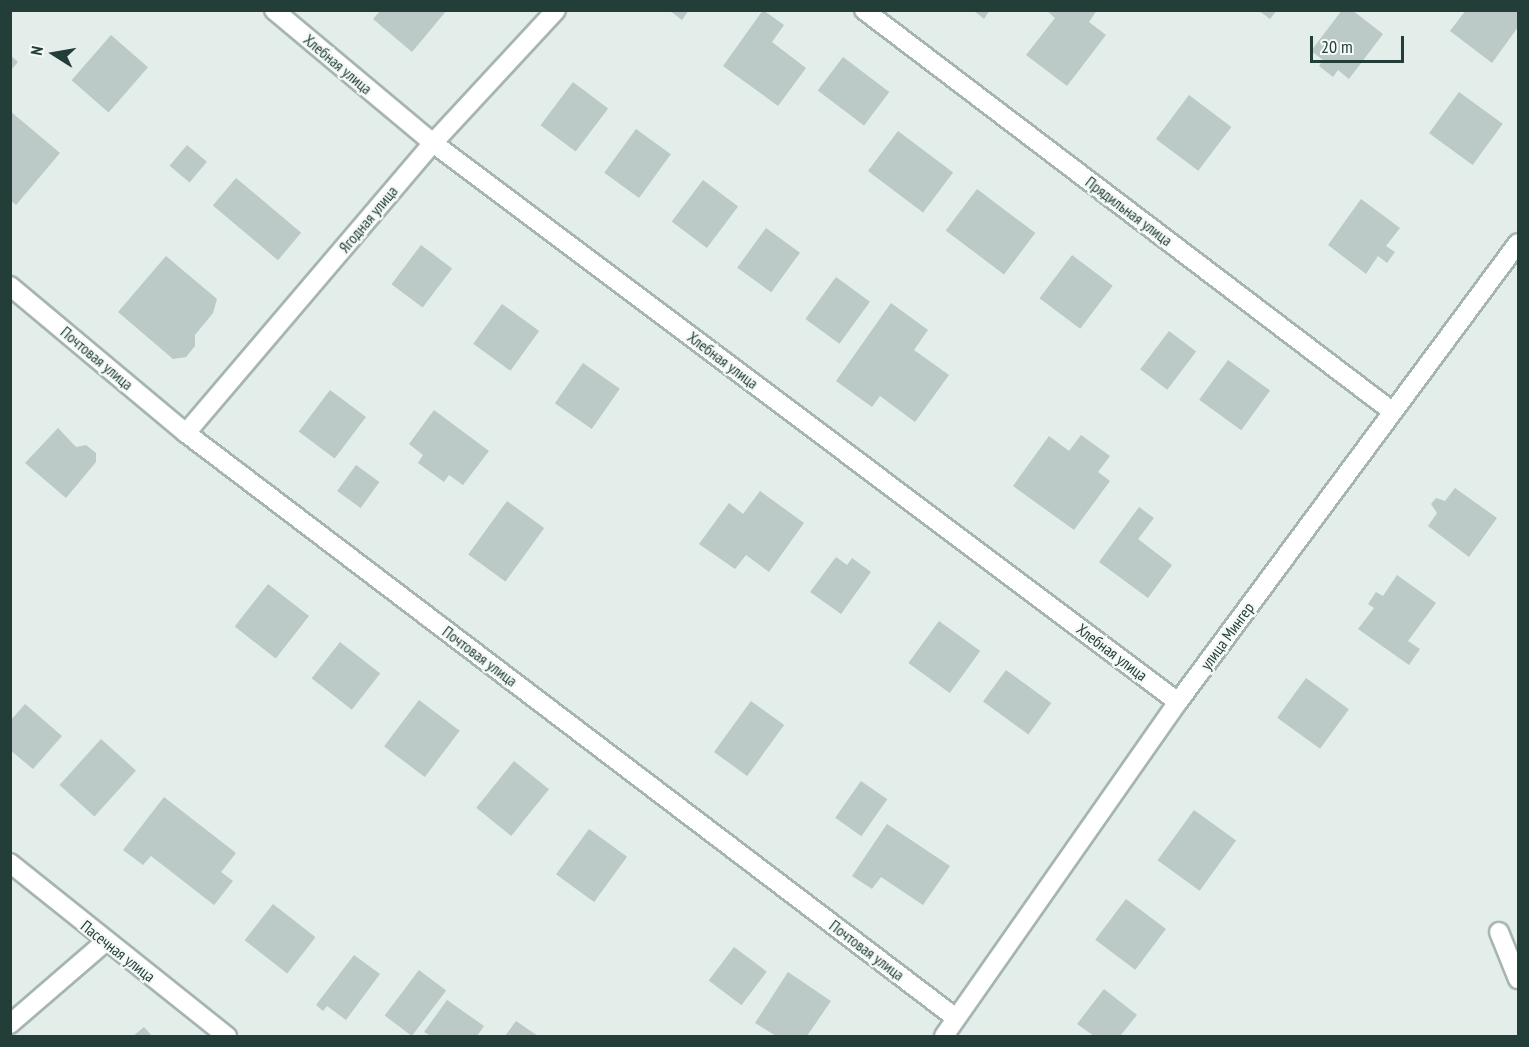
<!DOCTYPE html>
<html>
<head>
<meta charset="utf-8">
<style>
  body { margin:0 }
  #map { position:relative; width:1529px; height:1047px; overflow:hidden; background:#e3ede9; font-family:"PT Sans Narrow",sans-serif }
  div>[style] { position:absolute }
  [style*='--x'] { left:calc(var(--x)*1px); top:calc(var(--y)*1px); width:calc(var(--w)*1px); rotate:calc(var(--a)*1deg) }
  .building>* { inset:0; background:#bbcac6; transform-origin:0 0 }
  .roads { filter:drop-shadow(2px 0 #a6b5b1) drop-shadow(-2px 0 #a6b5b1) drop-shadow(0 2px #a6b5b1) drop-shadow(0 -2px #a6b5b1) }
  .street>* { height:18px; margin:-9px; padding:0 9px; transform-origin:9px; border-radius:9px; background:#fff }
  span { translate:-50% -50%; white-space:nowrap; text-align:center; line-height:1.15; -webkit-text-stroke:4.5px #f4f9f7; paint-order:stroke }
  .street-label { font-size:16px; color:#233e39 }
  .frame { position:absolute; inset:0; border:12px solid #233e39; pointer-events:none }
  .north { position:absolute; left:24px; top:24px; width:60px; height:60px; -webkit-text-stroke:4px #f4f9f7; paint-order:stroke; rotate:281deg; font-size:16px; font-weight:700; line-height:24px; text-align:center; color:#233e39 }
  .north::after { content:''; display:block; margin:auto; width:21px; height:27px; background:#233e39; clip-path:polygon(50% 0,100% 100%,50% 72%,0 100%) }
  .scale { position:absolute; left:1310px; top:36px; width:94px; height:27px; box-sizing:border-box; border:3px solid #233e39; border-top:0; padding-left:8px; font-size:18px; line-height:21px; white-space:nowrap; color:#233e39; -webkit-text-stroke:4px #f4f9f7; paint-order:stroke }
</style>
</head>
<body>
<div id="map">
  <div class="building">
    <div style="clip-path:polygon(381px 10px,447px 10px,412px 52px,373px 19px)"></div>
    <div style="clip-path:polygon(669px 10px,689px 10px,682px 20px)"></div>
    <div style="clip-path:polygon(763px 10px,784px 25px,772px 42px,806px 68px,778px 106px,723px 66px)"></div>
    <div style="clip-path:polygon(973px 10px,990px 10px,984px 19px)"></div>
    <div style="clip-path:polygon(1046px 10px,1097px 10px,1089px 22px,1106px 35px,1067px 86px,1026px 55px,1055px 18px)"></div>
    <div style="clip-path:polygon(1258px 10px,1277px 10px,1270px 19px)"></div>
    <div style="clip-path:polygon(1342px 10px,1352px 10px,1383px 34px,1349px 79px,1338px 70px,1333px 77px,1319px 66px,1323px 60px,1311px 51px)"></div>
    <div style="clip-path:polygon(1466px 10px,1518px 10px,1518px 27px,1492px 63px,1450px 31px)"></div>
    <div style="left:111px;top:35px;width:49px;height:60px;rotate:41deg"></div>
    <div style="clip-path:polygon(10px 55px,18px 62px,10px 71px)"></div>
    <div style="left:843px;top:57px;width:58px;height:42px;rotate:37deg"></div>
    <div style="left:573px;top:82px;width:44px;height:54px;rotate:37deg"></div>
    <div style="left:1459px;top:92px;width:54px;height:51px;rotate:36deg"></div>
    <div style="left:1189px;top:95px;width:53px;height:55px;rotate:37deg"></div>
    <div style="clip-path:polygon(10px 111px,60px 153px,16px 205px,10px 200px)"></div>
    <div style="left:636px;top:129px;width:43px;height:54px;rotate:36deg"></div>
    <div style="left:898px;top:131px;width:69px;height:50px;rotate:37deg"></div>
    <div style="left:187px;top:145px;width:26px;height:27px;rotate:40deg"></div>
    <div style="left:236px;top:178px;width:85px;height:36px;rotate:40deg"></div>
    <div style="left:703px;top:180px;width:44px;height:52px;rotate:37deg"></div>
    <div style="left:977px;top:189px;width:73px;height:52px;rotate:37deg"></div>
    <div style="clip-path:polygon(1361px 199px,1400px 228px,1386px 246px,1395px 252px,1387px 263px,1378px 256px,1366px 274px,1328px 245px)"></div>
    <div style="left:766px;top:228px;width:42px;height:49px;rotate:36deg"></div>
    <div style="left:421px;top:245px;width:39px;height:49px;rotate:37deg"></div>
    <div style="left:1072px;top:255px;width:51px;height:54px;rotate:37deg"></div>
    <div style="clip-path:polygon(166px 256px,217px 299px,213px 313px,195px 335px,195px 346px,186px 357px,173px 359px,118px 312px)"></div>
    <div style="left:836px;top:277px;width:42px;height:52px;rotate:36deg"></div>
    <div style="clip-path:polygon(891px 303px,928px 330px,914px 350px,949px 375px,915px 422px,880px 396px,872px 407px,836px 381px)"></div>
    <div style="left:502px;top:304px;width:46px;height:49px;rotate:36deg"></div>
    <div style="left:1169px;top:331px;width:34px;height:48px;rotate:37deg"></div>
    <div style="left:1228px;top:360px;width:52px;height:49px;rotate:36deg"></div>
    <div style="left:583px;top:363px;width:45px;height:49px;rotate:35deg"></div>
    <div style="left:330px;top:390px;width:45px;height:52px;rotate:37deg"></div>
    <div style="clip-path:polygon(434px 410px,489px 451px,463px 485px,449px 475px,444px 482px,418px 463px,423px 455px,409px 444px)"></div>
    <div style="clip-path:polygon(58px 428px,76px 447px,86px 445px,96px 453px,96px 462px,66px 498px,25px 463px)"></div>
    <div style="clip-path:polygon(1081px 435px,1110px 456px,1098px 472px,1110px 481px,1074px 530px,1013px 486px,1049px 436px,1069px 451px)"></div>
    <div style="left:356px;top:465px;width:29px;height:32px;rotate:36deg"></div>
    <div style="clip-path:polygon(1455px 488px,1497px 518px,1469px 557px,1428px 526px,1437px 513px,1431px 504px,1436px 498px,1445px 501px)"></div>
    <div style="clip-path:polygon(760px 491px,804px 523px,769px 572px,746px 555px,735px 569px,699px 544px,729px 503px,743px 514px)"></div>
    <div style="left:507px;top:501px;width:46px;height:66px;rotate:36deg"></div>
    <div style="clip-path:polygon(1139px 507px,1154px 518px,1138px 539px,1172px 565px,1148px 598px,1099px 562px)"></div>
    <div style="clip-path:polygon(836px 557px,847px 565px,852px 558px,871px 572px,841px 614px,810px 592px)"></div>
    <div style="clip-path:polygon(1397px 575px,1436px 603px,1408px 641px,1420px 649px,1409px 665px,1358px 629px,1374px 608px,1368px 604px,1376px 592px,1383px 596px)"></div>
    <div style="left:268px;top:584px;width:52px;height:54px;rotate:38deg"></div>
    <div style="left:939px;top:621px;width:51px;height:52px;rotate:36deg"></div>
    <div style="left:340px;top:642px;width:51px;height:46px;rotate:38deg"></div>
    <div style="left:1006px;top:670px;width:56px;height:39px;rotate:36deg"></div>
    <div style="left:1306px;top:678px;width:53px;height:49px;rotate:36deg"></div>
    <div style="left:419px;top:700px;width:51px;height:58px;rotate:37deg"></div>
    <div style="left:751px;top:701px;width:41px;height:63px;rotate:36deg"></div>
    <div style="clip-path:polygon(25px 704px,62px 736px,33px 769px,10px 750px,10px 721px)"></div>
    <div style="left:101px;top:739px;width:47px;height:62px;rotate:42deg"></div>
    <div style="left:514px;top:761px;width:45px;height:60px;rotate:39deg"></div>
    <div style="left:861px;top:781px;width:32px;height:45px;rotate:35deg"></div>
    <div style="clip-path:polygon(164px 797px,236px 853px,221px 872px,233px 881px,214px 905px,151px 856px,143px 865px,123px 850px)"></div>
    <div style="left:1194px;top:810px;width:52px;height:62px;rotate:36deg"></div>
    <div style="clip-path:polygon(887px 824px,950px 866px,923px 905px,881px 877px,872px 889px,852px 876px)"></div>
    <div style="left:589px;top:829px;width:47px;height:56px;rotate:36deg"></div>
    <div style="left:1126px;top:899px;width:50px;height:51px;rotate:37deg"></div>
    <div style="left:273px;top:904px;width:54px;height:46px;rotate:38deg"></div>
    <div style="left:734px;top:947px;width:41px;height:42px;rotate:37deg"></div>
    <div style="clip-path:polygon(354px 955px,380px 974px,346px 1020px,327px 1006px,323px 1011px,316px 1005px)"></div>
    <div style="left:419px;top:970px;width:34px;height:57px;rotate:37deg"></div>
    <div style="clip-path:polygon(788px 972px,831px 1001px,807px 1036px,776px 1036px,755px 1023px)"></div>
    <div style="clip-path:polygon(1104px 989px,1137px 1015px,1120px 1036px,1094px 1036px,1077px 1024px)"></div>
    <div style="clip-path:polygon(447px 1000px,484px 1026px,477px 1036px,431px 1036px,424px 1032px)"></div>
    <div style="clip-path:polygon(516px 1021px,538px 1036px,505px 1036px)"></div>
    <div style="clip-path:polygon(144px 1027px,152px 1036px,133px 1036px)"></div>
  </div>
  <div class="roads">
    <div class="street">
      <div style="--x:274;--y:10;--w:207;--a:39.9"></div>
      <div style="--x:433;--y:143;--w:931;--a:36.88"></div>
      <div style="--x:864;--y:10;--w:664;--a:37.23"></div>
      <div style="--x:10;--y:286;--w:229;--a:39.9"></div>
      <div style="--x:186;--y:433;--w:967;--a:37.23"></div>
      <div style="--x:186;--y:433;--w:381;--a:-49.6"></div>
      <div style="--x:433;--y:143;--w:181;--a:-47.2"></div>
      <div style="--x:10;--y:863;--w:278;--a:38.6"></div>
      <div style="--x:1499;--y:932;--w:51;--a:68"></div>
      <div style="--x:10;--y:1024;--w:125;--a:-40.8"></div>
      <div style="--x:944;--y:1036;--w:408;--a:-55"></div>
      <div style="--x:1178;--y:702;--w:571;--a:-53.47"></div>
    </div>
  </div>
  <div class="street-label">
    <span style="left:338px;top:64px;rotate:40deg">Хлебная улица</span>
    <span style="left:1129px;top:211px;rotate:37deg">Прядильная улица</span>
    <span style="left:368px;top:219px;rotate:-50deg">Ягодная улица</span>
    <span style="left:97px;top:358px;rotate:40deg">Почтовая улица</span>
    <span style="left:723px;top:360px;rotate:37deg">Хлебная улица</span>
    <span style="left:1227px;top:636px;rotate:-54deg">улица Мингер</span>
    <span style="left:1112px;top:652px;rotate:37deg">Хлебная улица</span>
    <span style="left:480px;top:656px;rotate:37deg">Почтовая улица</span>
    <span style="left:867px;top:950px;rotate:37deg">Почтовая улица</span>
    <span style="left:118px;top:951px;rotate:38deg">Пасечная улица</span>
  </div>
  <div class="frame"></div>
  <div class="north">N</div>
  <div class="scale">20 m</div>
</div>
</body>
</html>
